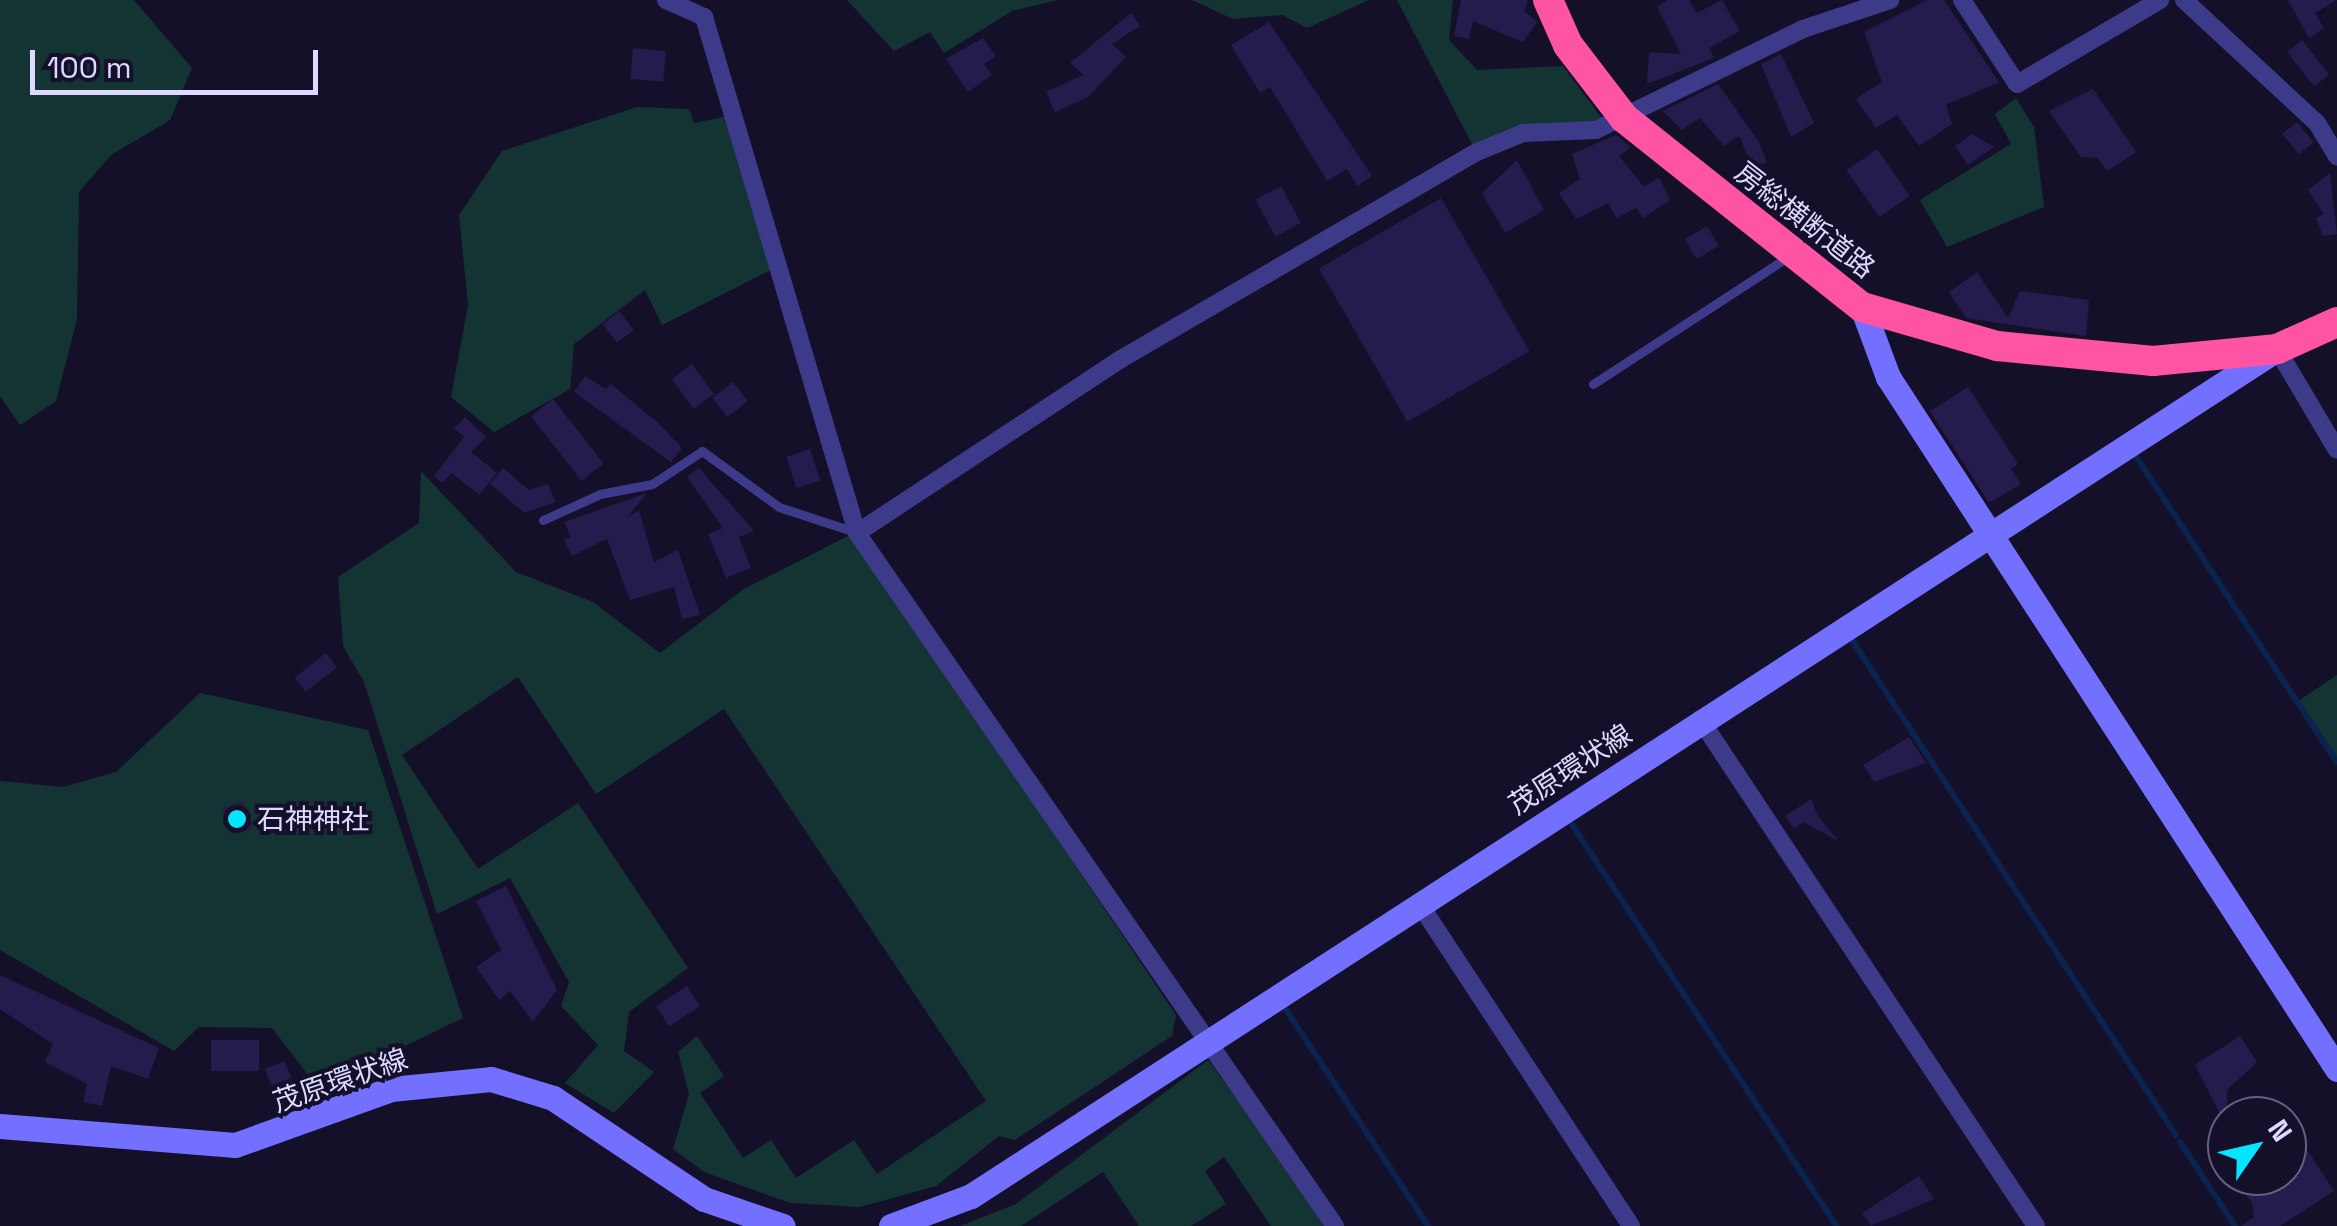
<!DOCTYPE html>
<html>
<head>
<meta charset="utf-8">
<style>
  body { margin:0 }
  #map { position:relative; width:2337px; height:1226px; overflow:hidden; background:#14102a; font-family:"Space Grotesk","Noto Sans JP",sans-serif }
  div>[style] { position:absolute }
  [style*='--x'] { left:calc(var(--x)*1px); top:calc(var(--y)*1px); width:calc(var(--w)*1px); rotate:calc(var(--a)*1deg) }
  .green>* { inset:0; background:#133433 }
  .stream>* { height:6px; margin:-3px; padding:0 3px; transform-origin:3px; border-radius:3px; background:#0b234e }
  .building>* { inset:0; background:#251b4c; transform-origin:0 0 }
  .lane>* { height:9px; margin:-4.5px; padding:0 4.5px; transform-origin:4.5px; border-radius:4.5px; background:#3d3a8a }
  .street>* { height:18px; margin:-9px; padding:0 9px; transform-origin:9px; border-radius:9px; background:#3d3a8a }
  .secondary>* { height:25px; margin:-12.5px; padding:0 12.5px; transform-origin:12.5px; border-radius:12.5px; background:#7470ff }
  .highway>* { height:30px; margin:-15px; padding:0 15px; transform-origin:15px; border-radius:15px; background:#ff54a5 }
  .dots>* { width:28px; height:28px; translate:-50% -50%; box-sizing:border-box; border:5px solid #14102a; border-radius:50% }
  span { translate:-50% -50%; white-space:nowrap; text-align:center; line-height:1.15; -webkit-text-stroke:8px #14102a; paint-order:stroke }
  .street-label { font-size:28px; color:#ddd9ff }
  .poi-label { font-size:28px; color:#ddd9ff }
  .left { translate:0 -50%; text-align:left }
  .north { position:absolute; left:2207px; top:1096px; width:100px; height:100px; box-sizing:border-box; background:#14102a; border:2px solid #64607f; border-radius:50%; rotate:56deg; font-size:28px; font-weight:700; line-height:40px; text-align:center; color:#ddd9ff }
  .north::after { content:''; display:block; margin:auto; width:35px; height:45px; background:#05e5ff; clip-path:polygon(50% 0,100% 100%,50% 72%,0 100%) }
  .scale { position:absolute; left:30px; top:50px; width:288px; height:45px; box-sizing:border-box; border:5px solid #ddd9ff; border-top:0; padding-left:12px; font-size:30px; line-height:35px; white-space:nowrap; color:#ddd9ff; -webkit-text-stroke:8px #14102a; paint-order:stroke }
</style>
</head>
<body>
<div id="map">
  <div class="green">
    <div style="clip-path:polygon(0 0,134px 0,192px 68px,170px 120px,111px 155px,79px 192px,77px 319px,56px 401px,20px 425px,0 396px)"></div>
    <div style="clip-path:polygon(847px 0,1058px 0,1012px 11px,944px 53px,930px 32px,894px 51px)"></div>
    <div style="clip-path:polygon(1192px 0,1369px 0,1307px 28px,1282px 15px,1233px 19px)"></div>
    <div style="clip-path:polygon(1397px 0,1453px 0,1449px 40px,1477px 70px,1563px 66px,1606px 124px,1473px 146px)"></div>
    <div style="clip-path:polygon(2016px 98px,2034px 127px,2044px 207px,1947px 247px,1920px 200px,2011px 144px,1995px 114px)"></div>
    <div style="clip-path:polygon(637px 107px,689px 109px,694px 123px,733px 115px,773px 269px,662px 325px,645px 290px,574px 344px,570px 389px,494px 432px,451px 397px,468px 305px,459px 215px,502px 151px)"></div>
    <div style="clip-path:polygon(421px 471px,516px 572px,593px 602px,660px 653px,744px 589px,852px 534px,1176px 1015px,1172px 1036px,1015px 1140px,999px 1136px,936px 1186px,860px 1207px,790px 1203px,704px 1172px,673px 1149px,689px 1094px,678px 1052px,697px 1036px,724px 1076px,700px 1093px,743px 1158px,771px 1140px,796px 1178px,854px 1140px,877px 1174px,986px 1101px,724px 709px,596px 794px,518px 677px,402px 755px,478px 869px,578px 803px,688px 968px,629px 1012px,624px 1051px,654px 1072px,614px 1113px,565px 1083px,598px 1045px,561px 1006px,569px 982px,510px 878px,437px 914px,364px 682px,343px 646px,338px 577px,419px 523px)"></div>
    <div style="clip-path:polygon(2337px 675px,2337px 762px,2297px 702px)"></div>
    <div style="clip-path:polygon(200px 693px,368px 730px,463px 1018px,318px 1088px,272px 1028px,199px 1027px,174px 1051px,0 950px,0 781px,63px 787px,116px 772px)"></div>
    <div style="clip-path:polygon(1208px 1060px,1329px 1226px,1271px 1226px,1224px 1157px,1205px 1171px,1226px 1204px,1191px 1226px,1139px 1226px,1103px 1172px,1021px 1226px,960px 1226px,1016px 1204px)"></div>
  </div>
  <div class="stream">
    <div style="--x:2135;--y:455;--w:367;--a:56.7"></div>
    <div style="--x:1848;--y:634;--w:599;--a:56.79"></div>
    <div style="--x:1567;--y:817;--w:490;--a:56.6"></div>
    <div style="--x:1281;--y:1002;--w:268;--a:56.7"></div>
    <div style="--x:2180;--y:1142;--w:100;--a:56.8"></div>
  </div>
  <div class="building">
    <div style="clip-path:polygon(1461px 0,1528px 0,1524px 11px,1537px 22px,1523px 42px,1473px 21px,1469px 39px,1454px 36px)"></div>
    <div style="clip-path:polygon(1667px 0,1689px 0,1697px 13px,1722px 0,1740px 31px,1709px 48px,1714px 58px,1647px 84px,1649px 52px,1681px 54px,1657px 7px)"></div>
    <div style="clip-path:polygon(1927px 0,1944px 0,1999px 82px,1946px 105px,1952px 124px,1919px 146px,1897px 115px,1876px 128px,1856px 99px,1882px 82px,1864px 32px)"></div>
    <div style="clip-path:polygon(2288px 0,2336px 0,2315px 13px,2324px 28px,2309px 38px)"></div>
    <div style="clip-path:polygon(1131px 13px,1140px 26px,1112px 44px,1126px 57px,1088px 97px,1055px 112px,1046px 92px,1083px 75px,1070px 63px)"></div>
    <div style="clip-path:polygon(1269px 22px,1372px 176px,1357px 186px,1347px 169px,1327px 181px,1270px 87px,1260px 93px,1231px 45px)"></div>
    <div style="clip-path:polygon(983px 38px,996px 56px,984px 64px,992px 75px,968px 92px,946px 59px)"></div>
    <div style="left:2302px;top:40px;width:44px;height:19px;rotate:52deg"></div>
    <div style="left:633px;top:48px;width:33px;height:31px;rotate:5deg"></div>
    <div style="clip-path:polygon(1781px 54px,1814px 123px,1791px 137px,1761px 64px)"></div>
    <div style="clip-path:polygon(1718px 84px,1759px 142px,1767px 162px,1753px 168px,1739px 136px,1724px 146px,1700px 118px,1682px 130px,1663px 111px)"></div>
    <div style="clip-path:polygon(2093px 89px,2136px 152px,2107px 171px,2098px 158px,2081px 157px,2049px 111px)"></div>
    <div style="left:2297px;top:122px;width:26px;height:19px;rotate:51deg"></div>
    <div style="clip-path:polygon(1972px 134px,1994px 147px,1968px 165px,1955px 146px)"></div>
    <div style="clip-path:polygon(1616px 135px,1631px 147px,1619px 156px,1644px 187px,1659px 177px,1670px 200px,1643px 218px,1636px 208px,1617px 218px,1608px 203px,1576px 219px,1559px 193px,1580px 179px,1572px 154px)"></div>
    <div style="left:1877px;top:149px;width:57px;height:37px;rotate:55deg"></div>
    <div style="clip-path:polygon(1517px 160px,1544px 210px,1505px 233px,1482px 193px)"></div>
    <div style="clip-path:polygon(2330px 173px,2337px 234px,2323px 236px,2316px 218px,2324px 214px,2308px 190px)"></div>
    <div style="left:1281px;top:186px;width:42px;height:29px;rotate:62deg"></div>
    <div style="left:1441px;top:198px;width:177px;height:141px;rotate:60deg"></div>
    <div style="left:1707px;top:226px;width:23px;height:26px;rotate:59deg"></div>
    <div style="clip-path:polygon(1977px 272px,2008px 318px,2020px 291px,2089px 300px,2086px 336px,1966px 318px,1949px 292px)"></div>
    <div style="left:619px;top:311px;width:24px;height:21px;rotate:52deg"></div>
    <div style="left:692px;top:364px;width:37px;height:25px;rotate:54deg"></div>
    <div style="clip-path:polygon(585px 376px,606px 389px,611px 384px,658px 423px,682px 448px,671px 462px,574px 392px)"></div>
    <div style="left:733px;top:382px;width:24px;height:26px;rotate:52deg"></div>
    <div style="clip-path:polygon(1968px 387px,2018px 464px,2011px 469px,2021px 484px,1989px 503px,1930px 411px)"></div>
    <div style="left:553px;top:399px;width:82px;height:28px;rotate:52deg"></div>
    <div style="clip-path:polygon(465px 417px,486px 437px,471px 452px,497px 473px,479px 495px,452px 473px,442px 483px,434px 476px,464px 437px,454px 428px)"></div>
    <div style="left:810px;top:449px;width:33px;height:25px;rotate:72deg"></div>
    <div style="clip-path:polygon(503px 468px,529px 490px,548px 484px,555px 502px,524px 513px,490px 484px)"></div>
    <div style="clip-path:polygon(699px 468px,754px 531px,739px 537px,751px 568px,726px 578px,708px 534px,723px 528px,687px 477px)"></div>
    <div style="clip-path:polygon(647px 493px,627px 518px,639px 510px,654px 562px,678px 550px,700px 615px,682px 619px,674px 587px,630px 600px,607px 539px,572px 556px,564px 540px,571px 537px,564px 522px)"></div>
    <div style="left:326px;top:653px;width:18px;height:40px;rotate:52deg"></div>
    <div style="clip-path:polygon(1909px 737px,1926px 763px,1874px 782px,1863px 765px)"></div>
    <div style="clip-path:polygon(1811px 799px,1818px 816px,1838px 841px,1803px 822px,1794px 829px,1785px 816px)"></div>
    <div style="clip-path:polygon(243px 801px,253px 829px,231px 834px,221px 808px)"></div>
    <div style="clip-path:polygon(506px 886px,557px 990px,533px 1022px,510px 991px,499px 1000px,476px 967px,501px 950px,476px 901px)"></div>
    <div style="clip-path:polygon(0 975px,159px 1048px,148px 1079px,111px 1066px,102px 1106px,83px 1102px,87px 1084px,45px 1062px,53px 1044px,0 1009px)"></div>
    <div style="left:687px;top:986px;width:24px;height:37px;rotate:57deg"></div>
    <div style="clip-path:polygon(2240px 1036px,2257px 1062px,2227px 1090px,2227px 1128px,2195px 1065px)"></div>
    <div style="left:211px;top:1040px;width:48px;height:31px"></div>
    <div style="left:284px;top:1061px;width:30px;height:21px;rotate:67deg"></div>
    <div style="clip-path:polygon(2287px 1119px,2334px 1191px,2280px 1226px,2241px 1226px,2254px 1217px,2252px 1203px,2232px 1176px,2300px 1176px,2287px 1157px)"></div>
    <div style="clip-path:polygon(1919px 1176px,1934px 1199px,1871px 1226px,1862px 1213px)"></div>
  </div>
  <div class="lane">
    <div style="--x:1593;--y:384;--w:234;--a:-33.1"></div>
    <div style="--x:543;--y:520;--w:63;--a:-24.5"></div>
    <div style="--x:600;--y:494;--w:53;--a:-10.9"></div>
    <div style="--x:652;--y:484;--w:60;--a:-33.4"></div>
    <div style="--x:702;--y:451;--w:95;--a:36"></div>
    <div style="--x:779;--y:507;--w:80;--a:18.2"></div>
  </div>
  <div class="street">
    <div style="--x:666;--y:0;--w:42;--a:24.1"></div>
    <div style="--x:704;--y:17;--w:538;--a:73.48"></div>
    <div style="--x:857;--y:533;--w:842;--a:55.4"></div>
    <div style="--x:1962;--y:0;--w:100;--a:56.8"></div>
    <div style="--x:2017;--y:84;--w:166;--a:-30.4"></div>
    <div style="--x:2184;--y:0;--w:181;--a:42.8"></div>
    <div style="--x:2317;--y:123;--w:39;--a:59"></div>
    <div style="--x:2277;--y:349;--w:117;--a:59.3"></div>
    <div style="--x:857;--y:533;--w:316;--a:-33.4"></div>
    <div style="--x:1121;--y:359;--w:412;--a:-30.2"></div>
    <div style="--x:1477;--y:152;--w:50;--a:-22.4"></div>
    <div style="--x:1523;--y:133;--w:73;--a:-2.4"></div>
    <div style="--x:1596;--y:130;--w:230;--a:-26"></div>
    <div style="--x:1803;--y:29;--w:92;--a:-18.4"></div>
    <div style="--x:1700;--y:719;--w:608;--a:56.47"></div>
    <div style="--x:1419;--y:903;--w:386;--a:56.7"></div>
  </div>
  <div class="secondary">
    <div style="--x:1862;--y:307;--w:75;--a:69.6"></div>
    <div style="--x:1888;--y:377;--w:825;--a:57.02"></div>
    <div style="--x:0;--y:1126;--w:236;--a:4.6"></div>
    <div style="--x:235;--y:1145;--w:166;--a:-19.7"></div>
    <div style="--x:391;--y:1089;--w:100;--a:-5.7"></div>
    <div style="--x:491;--y:1079;--w:65;--a:17"></div>
    <div style="--x:553;--y:1098;--w:182;--a:33.8"></div>
    <div style="--x:704;--y:1199;--w:83;--a:18.9"></div>
    <div style="--x:891;--y:1226;--w:85;--a:-20.6"></div>
    <div style="--x:971;--y:1196;--w:1557;--a:-32.97"></div>
  </div>
  <div class="highway">
    <div style="--x:1548;--y:0;--w:49;--a:66"></div>
    <div style="--x:1568;--y:45;--w:92;--a:52.5"></div>
    <div style="--x:1624;--y:118;--w:304;--a:38.5"></div>
    <div style="--x:1862;--y:307;--w:141;--a:16.1"></div>
    <div style="--x:1997;--y:346;--w:157;--a:5.5"></div>
    <div style="--x:2153;--y:361;--w:125;--a:-5.5"></div>
    <div style="--x:2277;--y:349;--w:66;--a:-24.2"></div>
  </div>
  <div class="dots">
    <div style="left:237px;top:819px;background:#05e5ff"></div>
  </div>
  <div class="street-label">
    <span style="left:1805px;top:220px;rotate:38deg">房総横断道路</span>
    <span style="left:1570px;top:769px;rotate:-33deg">茂原環状線</span>
    <span style="left:340px;top:1080px;rotate:-19deg">茂原環状線</span>
  </div>
  <div class="poi-label">
    <span class="left" style="left:257px;top:819px">石神神社</span>
  </div>
  <div class="north">N</div>
  <div class="scale">100 m</div>
</div>
</body>
</html>
